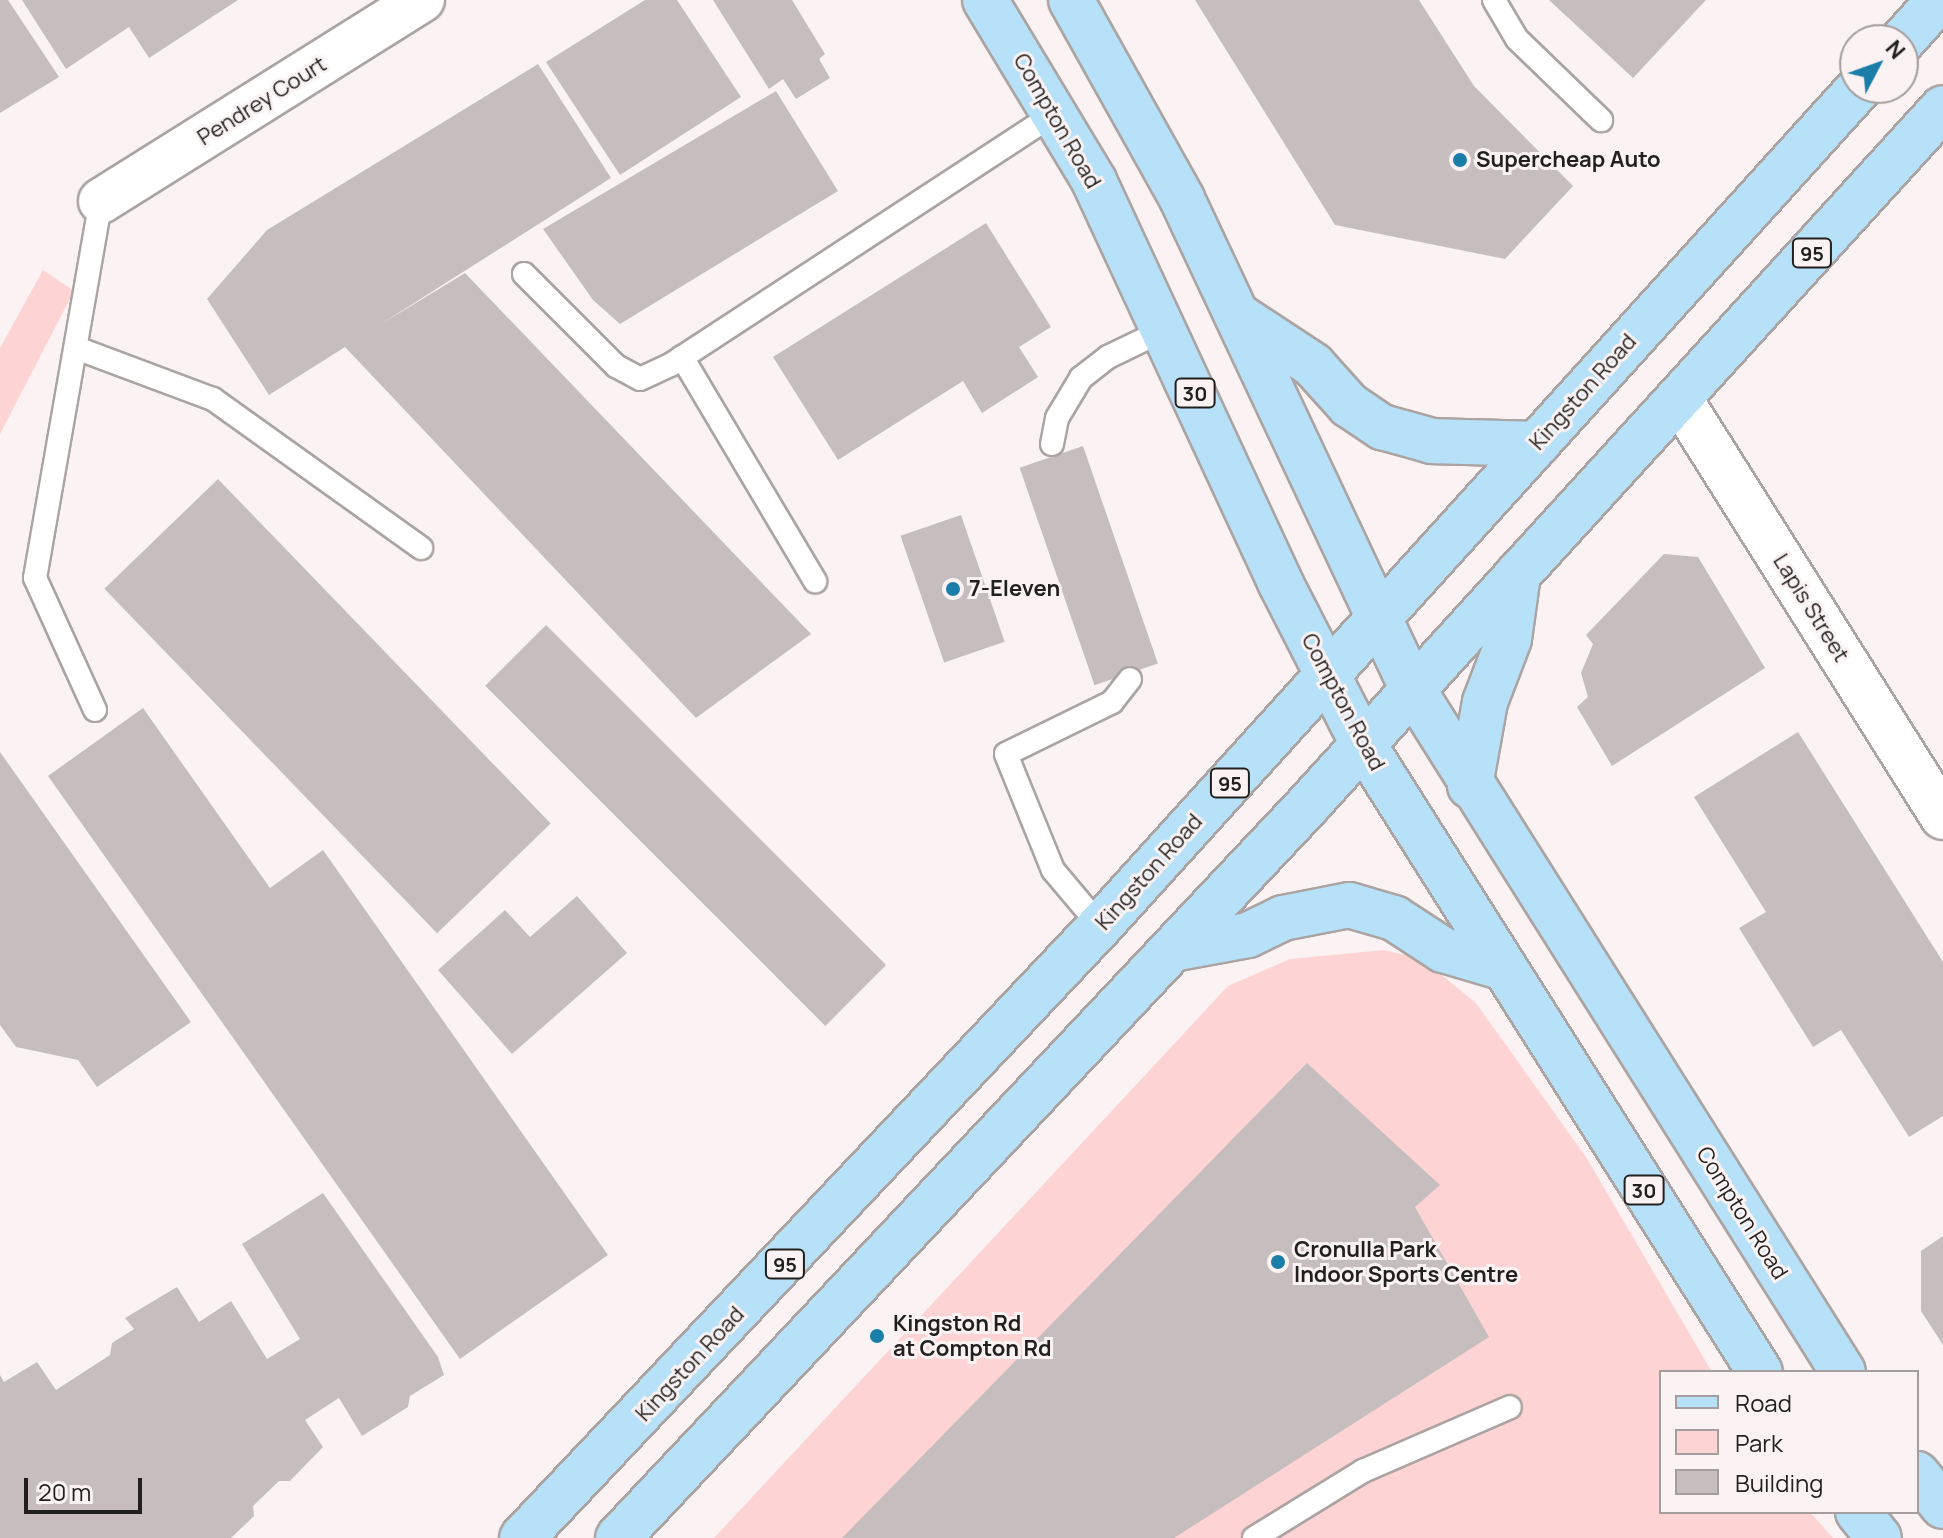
<!DOCTYPE html>
<html>
<head>
<meta charset="utf-8">
<style>
  body { margin:0 }
  #map { position:relative; width:1943px; height:1538px; overflow:hidden; background:#fbf3f3; font-family:Manrope,sans-serif }
  div>[style] { position:absolute }
  [style*='--x'] { left:calc(var(--x)*1px); top:calc(var(--y)*1px); width:calc(var(--w)*1px); rotate:calc(var(--a)*1deg) }
  .green>* { inset:0; background:#fdd4d3 }
  .building>* { inset:0; background:#c6bebe; transform-origin:0 0 }
  .roads { filter:drop-shadow(2px 0 #aba4a3) drop-shadow(-2px 0 #aba4a3) drop-shadow(0 2px #aba4a3) drop-shadow(0 -2px #aba4a3) }
  .service>* { height:22px; margin:-11px; padding:0 11px; transform-origin:11px; border-radius:11px; background:#fff }
  .minor>* { height:44px; margin:-22px; padding:0 22px; transform-origin:22px; border-radius:22px; background:#fff }
  .primary>* { height:44px; margin:-22px; padding:0 22px; transform-origin:22px; border-radius:22px; background:#b6e1f8 }
  .dots>* { width:22px; height:22px; translate:-50% -50%; box-sizing:border-box; border:4px solid #fbf3f3; border-radius:50% }
  span { translate:-50% -50%; white-space:nowrap; text-align:center; line-height:1.15; -webkit-text-stroke:6px #fbf3f3; paint-order:stroke }
  .shield-label span { padding:2px 6px; background:#fbf3f3; border:2px solid; border-radius:6px; -webkit-text-stroke-width:0 }
  .shield-label { font-size:20px; color:#221f1f; font-weight:700 }
  .street-label { font-size:22px; color:#221f1f }
  .poi-label { font-size:22px; color:#221f1f; font-weight:700 }
  .left { translate:0 -50%; text-align:left }
  .legend { position:absolute; left:1659px; top:1370px; width:260px; height:144px; box-sizing:border-box; background:#fbf3f3; border:2px solid #a49e9e; margin:0; padding:10px 14px; list-style:none; font-size:24px; color:#221f1f }
  .legend li { display:flex; align-items:center; gap:16px; height:40px }
  .legend b { width:40px; border:2px solid #a49e9e }
  .north { position:absolute; left:1839px; top:24px; width:80px; height:80px; box-sizing:border-box; background:#fbf3f3; border:2px solid #a49e9e; border-radius:50%; rotate:49deg; font-size:22px; font-weight:700; line-height:32px; text-align:center; color:#221f1f }
  .north::after { content:''; display:block; margin:auto; width:28px; height:36px; background:#1a7ea9; clip-path:polygon(50% 0,100% 100%,50% 72%,0 100%) }
  .scale { position:absolute; left:24px; top:1478px; width:118px; height:36px; box-sizing:border-box; border:4px solid #221f1f; border-top:0; padding-left:10px; font-size:24px; line-height:28px; white-space:nowrap; color:#221f1f; -webkit-text-stroke:6px #fbf3f3; paint-order:stroke }
</style>
</head>
<body>
<div id="map">
  <div class="green">
    <div style="clip-path:polygon(43px 270px,74px 291px,0 434px,0 348px)"></div>
    <div style="clip-path:polygon(1384px 950px,1422px 959px,1476px 1003px,1586px 1157px,1712px 1372px,1661px 1372px,1661px 1512px,1810px 1512px,1833px 1538px,714px 1538px,1228px 986px,1290px 959px)"></div>
  </div>
  <div class="building">
    <div style="clip-path:polygon(0 0,8px 0,59px 77px,0 113px)"></div>
    <div style="clip-path:polygon(22px 0,238px 0,149px 58px,129px 27px,66px 69px)"></div>
    <div style="clip-path:polygon(645px 0,677px 0,741px 97px,620px 175px,546px 62px)"></div>
    <div style="clip-path:polygon(713px 0,792px 0,825px 54px,819px 59px,830px 78px,796px 99px,783px 79px,769px 89px)"></div>
    <div style="clip-path:polygon(1195px 0,1419px 0,1474px 86px,1573px 186px,1505px 259px,1335px 225px)"></div>
    <div style="clip-path:polygon(1549px 0,1706px 0,1633px 78px)"></div>
    <div style="clip-path:polygon(538px 64px,611px 178px,378px 326px,465px 273px,811px 634px,696px 718px,345px 347px,269px 395px,207px 299px,267px 230px)"></div>
    <div style="clip-path:polygon(776px 91px,838px 191px,620px 324px,593px 300px,543px 229px)"></div>
    <div style="clip-path:polygon(986px 223px,1051px 327px,1019px 347px,1038px 377px,982px 413px,963px 381px,838px 460px,773px 357px)"></div>
    <div style="left:1083px;top:446px;width:230px;height:67px;rotate:71deg"></div>
    <div style="left:218px;top:479px;width:479px;height:158px;rotate:46deg"></div>
    <div style="left:961px;top:515px;width:134px;height:64px;rotate:71deg"></div>
    <div style="clip-path:polygon(1664px 554px,1698px 557px,1765px 668px,1612px 766px,1577px 707px,1588px 697px,1581px 673px,1593px 644px,1586px 635px)"></div>
    <div style="left:546px;top:625px;width:481px;height:86px;rotate:45deg"></div>
    <div style="clip-path:polygon(143px 708px,270px 888px,323px 850px,608px 1255px,460px 1359px,48px 776px)"></div>
    <div style="clip-path:polygon(1798px 732px,1943px 962px,1943px 1116px,1909px 1137px,1841px 1030px,1813px 1047px,1739px 928px,1766px 912px,1694px 797px)"></div>
    <div style="clip-path:polygon(0 752px,191px 1022px,97px 1087px,78px 1060px,16px 1047px,0 1025px)"></div>
    <div style="clip-path:polygon(577px 896px,627px 953px,512px 1054px,438px 970px,505px 910px,530px 937px)"></div>
    <div style="clip-path:polygon(1307px 1063px,1440px 1185px,1415px 1207px,1489px 1337px,1174px 1538px,842px 1538px)"></div>
    <div style="clip-path:polygon(323px 1193px,438px 1357px,444px 1375px,410px 1396px,408px 1407px,362px 1436px,339px 1398px,305px 1420px,323px 1447px,290px 1481px,279px 1481px,253px 1506px,254px 1516px,231px 1538px,0 1538px,0 1375px,4px 1382px,37px 1362px,56px 1390px,110px 1355px,112px 1343px,134px 1329px,125px 1318px,177px 1287px,199px 1322px,231px 1301px,267px 1359px,300px 1339px,242px 1244px)"></div>
    <div style="clip-path:polygon(1943px 1236px,1943px 1345px,1921px 1311px,1921px 1251px)"></div>
  </div>
  <div class="roads">
    <div class="service">
      <div style="--x:1494;--y:0;--w:45;--a:59.5"></div>
      <div style="--x:1517;--y:39;--w:117;--a:44"></div>
      <div style="--x:524;--y:274;--w:130;--a:45"></div>
      <div style="--x:616;--y:366;--w:27;--a:28"></div>
      <div style="--x:640;--y:379;--w:35;--a:-25"></div>
      <div style="--x:672;--y:364;--w:457;--a:-33.2"></div>
      <div style="--x:79;--y:349;--w:143;--a:20.5"></div>
      <div style="--x:213;--y:399;--w:256;--a:35.6"></div>
      <div style="--x:682;--y:357;--w:261;--a:59.3"></div>
      <div style="--x:1052;--y:444;--w:26;--a:-79"></div>
      <div style="--x:1057;--y:418;--w:47;--a:-59"></div>
      <div style="--x:1081;--y:378;--w:34;--a:-38"></div>
      <div style="--x:1108;--y:357;--w:64;--a:-25.8"></div>
      <div style="--x:95;--y:710;--w:145;--a:-114.4"></div>
      <div style="--x:35;--y:578;--w:383;--a:-80.1"></div>
      <div style="--x:1100;--y:926;--w:73;--a:-130"></div>
      <div style="--x:1053;--y:870;--w:125;--a:-112.1"></div>
      <div style="--x:1006;--y:754;--w:118;--a:-26.1"></div>
      <div style="--x:1112;--y:702;--w:29;--a:-52"></div>
      <div style="--x:1254;--y:1538;--w:128;--a:-31.6"></div>
      <div style="--x:1363;--y:1471;--w:160;--a:-23.5"></div>
    </div>
    <div class="minor">
      <div style="--x:101;--y:201;--w:379;--a:-32.1"></div>
      <div style="--x:1679;--y:398;--w:495;--a:57.8"></div>
    </div>
    <div class="primary">
      <div style="--x:985;--y:0;--w:211;--a:58.9"></div>
      <div style="--x:1094;--y:181;--w:442;--a:65.1"></div>
      <div style="--x:1280;--y:582;--w:180;--a:62.9"></div>
      <div style="--x:1362;--y:742;--w:745;--a:57.72"></div>
      <div style="--x:1071;--y:0;--w:228;--a:60.8"></div>
      <div style="--x:1182;--y:199;--w:540;--a:64.81"></div>
      <div style="--x:1412;--y:688;--w:808;--a:57.78"></div>
      <div style="--x:1903;--y:40;--w:54;--a:-48"></div>
      <div style="--x:1237;--y:315;--w:91;--a:33.3"></div>
      <div style="--x:1313;--y:365;--w:54;--a:48"></div>
      <div style="--x:1349;--y:405;--w:40;--a:34"></div>
      <div style="--x:1382;--y:427;--w:52;--a:15.6"></div>
      <div style="--x:1432;--y:441;--w:105;--a:1.6"></div>
      <div style="--x:1470;--y:786;--w:85;--a:-79.9"></div>
      <div style="--x:1485;--y:702;--w:67;--a:-69.1"></div>
      <div style="--x:1509;--y:639;--w:66;--a:-82.1"></div>
      <div style="--x:1173;--y:949;--w:76;--a:-10.6"></div>
      <div style="--x:1248;--y:935;--w:39;--a:-26"></div>
      <div style="--x:1283;--y:918;--w:67;--a:-11.1"></div>
      <div style="--x:1349;--y:905;--w:47;--a:16.1"></div>
      <div style="--x:1394;--y:918;--w:59;--a:33.1"></div>
      <div style="--x:1443;--y:950;--w:60;--a:16.3"></div>
      <div style="--x:1917;--y:1474;--w:41;--a:50.9"></div>
      <div style="--x:1858;--y:1512;--w:33;--a:51"></div>
      <div style="--x:522;--y:1538;--w:842;--a:-46.64"></div>
      <div style="--x:1100;--y:926;--w:1131;--a:-47.83"></div>
      <div style="--x:618;--y:1538;--w:1005;--a:-46.73"></div>
      <div style="--x:1307;--y:806;--w:944;--a:-47.66"></div>
    </div>
  </div>
  <div class="dots">
    <div style="left:1460px;top:160px;background:#1a7ea9"></div>
    <div style="left:953px;top:589px;background:#1a7ea9"></div>
    <div style="left:1278px;top:1262px;background:#1a7ea9"></div>
    <div style="left:877px;top:1336px;background:#1a7ea9"></div>
  </div>
  <div class="shield-label">
    <span style="left:1812px;top:253px">95</span>
    <span style="left:1195px;top:393px">30</span>
    <span style="left:1230px;top:783px">95</span>
    <span style="left:1644px;top:1190px">30</span>
    <span style="left:785px;top:1264px">95</span>
  </div>
  <div class="street-label">
    <span style="left:262px;top:101px;rotate:-32deg">Pendrey Court</span>
    <span style="left:1057px;top:121px;rotate:60deg">Compton Road</span>
    <span style="left:1583px;top:392px;rotate:-48deg">Kingston Road</span>
    <span style="left:1811px;top:608px;rotate:58deg">Lapis Street</span>
    <span style="left:1343px;top:702px;rotate:62deg">Compton Road</span>
    <span style="left:1149px;top:872px;rotate:-48deg">Kingston Road</span>
    <span style="left:1742px;top:1213px;rotate:58deg">Compton Road</span>
    <span style="left:690px;top:1364px;rotate:-47deg">Kingston Road</span>
  </div>
  <div class="poi-label">
    <span class="left" style="left:1476px;top:160px">Supercheap Auto</span>
    <span class="left" style="left:969px;top:589px">7-Eleven</span>
    <span class="left" style="left:1294px;top:1262px">Cronulla Park<br>Indoor Sports Centre</span>
    <span class="left" style="left:893px;top:1336px">Kingston Rd<br>at Compton Rd</span>
  </div>
  <ul class="legend">
  <li><b style="height:10px;background:#b6e1f8"></b>Road</li>
  <li><b style="height:22px;background:#fdd4d3"></b>Park</li>
  <li><b style="height:22px;background:#c6bebe"></b>Building</li>
  </ul>
  <div class="north">N</div>
  <div class="scale">20 m</div>
</div>
</body>
</html>
